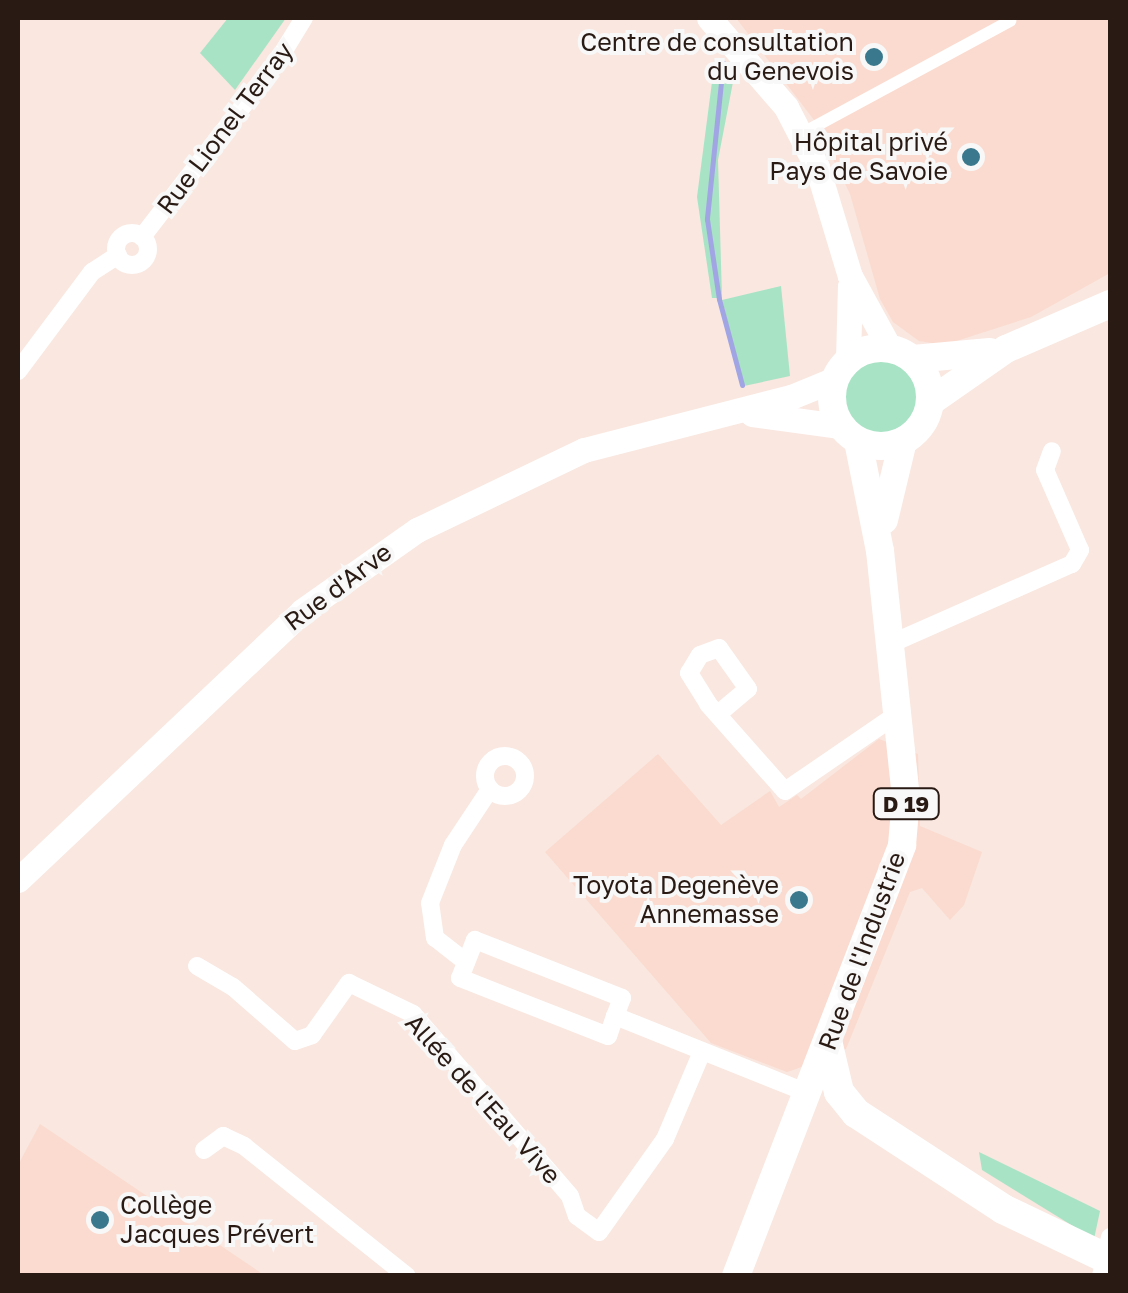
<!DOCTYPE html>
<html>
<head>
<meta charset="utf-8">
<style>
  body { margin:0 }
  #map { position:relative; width:1128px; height:1293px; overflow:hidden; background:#f9e7e0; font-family:"Golos Text",sans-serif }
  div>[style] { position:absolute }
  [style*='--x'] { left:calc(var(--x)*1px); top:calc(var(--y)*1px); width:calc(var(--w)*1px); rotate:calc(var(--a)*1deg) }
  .built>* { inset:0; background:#fbdbcf }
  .green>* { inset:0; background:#a8e3c5 }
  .round { border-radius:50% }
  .stream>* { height:5px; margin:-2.5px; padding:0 2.5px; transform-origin:2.5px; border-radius:2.5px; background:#a2a5e3 }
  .pedestrian>* { height:12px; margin:-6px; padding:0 6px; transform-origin:6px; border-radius:6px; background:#fff }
  .minor>* { height:18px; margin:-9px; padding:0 9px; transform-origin:9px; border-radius:9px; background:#fff }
  .minor>.ring { margin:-9px; padding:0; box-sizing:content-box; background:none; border:18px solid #fff; border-radius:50% }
  .secondary>* { height:25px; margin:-12.5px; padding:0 12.5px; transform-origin:12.5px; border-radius:12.5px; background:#fff }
  .primary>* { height:28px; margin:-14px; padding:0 14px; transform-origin:14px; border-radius:14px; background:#fff }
  .primary>.ring { margin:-14px; padding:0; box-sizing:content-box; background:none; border:28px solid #fff; border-radius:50% }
  .motorway>* { height:30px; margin:-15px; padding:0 15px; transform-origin:15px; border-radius:15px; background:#fff }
  .dots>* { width:28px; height:28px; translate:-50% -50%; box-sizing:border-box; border:5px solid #f8f8f8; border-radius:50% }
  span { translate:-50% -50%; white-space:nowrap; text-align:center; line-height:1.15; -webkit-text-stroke:8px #f8f8f8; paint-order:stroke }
  .shield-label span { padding:2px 8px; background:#f8f8f8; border:2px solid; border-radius:8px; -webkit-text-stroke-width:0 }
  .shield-label { font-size:22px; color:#2a1a14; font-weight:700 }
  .poi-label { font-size:25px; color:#2a1a14 }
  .right { translate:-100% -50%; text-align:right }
  .left { translate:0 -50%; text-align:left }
  .street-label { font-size:25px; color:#2a1a14 }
  .frame { position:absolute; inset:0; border:20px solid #2a1a14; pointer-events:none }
</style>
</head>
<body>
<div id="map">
  <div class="built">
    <div style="clip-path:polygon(736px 18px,1110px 18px,1110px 273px,1031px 317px,944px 345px,919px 341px,893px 322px,880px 299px,850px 194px,814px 120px)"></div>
    <div style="clip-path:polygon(879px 739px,918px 754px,920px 826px,982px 852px,964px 905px,950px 920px,922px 888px,910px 892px,846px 1049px,796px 1069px,787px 1072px,711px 1043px,545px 852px,658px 754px,721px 825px,770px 791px,779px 807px,797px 795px,801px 799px)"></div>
    <div style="clip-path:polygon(40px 1124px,264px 1275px,18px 1275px,18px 1165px)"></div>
  </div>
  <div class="green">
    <div style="clip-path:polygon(228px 18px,286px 18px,235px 90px,200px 53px)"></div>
    <div style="clip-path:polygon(715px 59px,733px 82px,718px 160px,722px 298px,712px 298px,697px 197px)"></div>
    <div style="clip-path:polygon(781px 286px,790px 376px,744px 386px,722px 300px)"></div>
    <div class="round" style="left:843px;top:361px;width:74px;height:74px"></div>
    <div style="clip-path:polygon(979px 1152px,1100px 1211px,1094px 1239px,982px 1170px)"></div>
  </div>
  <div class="stream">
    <div style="--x:723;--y:63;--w:157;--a:95.9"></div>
    <div style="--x:707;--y:219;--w:81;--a:81.5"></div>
    <div style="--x:719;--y:299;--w:89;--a:75"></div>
  </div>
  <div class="pedestrian">
    <div style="--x:801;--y:134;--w:238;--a:-28.4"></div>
  </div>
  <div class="minor">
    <div class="ring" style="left:116px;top:233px;width:14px;height:14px"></div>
    <div style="--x:142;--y:237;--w:221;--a:-52.4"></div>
    <div style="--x:277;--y:62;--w:52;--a:-58.5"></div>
    <div style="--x:18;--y:371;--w:124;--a:-53.2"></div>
    <div style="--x:92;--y:272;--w:31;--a:-33"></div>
    <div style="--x:888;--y:645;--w:201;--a:-23.8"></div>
    <div style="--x:1072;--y:564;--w:16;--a:-60"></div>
    <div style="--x:1080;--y:550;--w:87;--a:-113.6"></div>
    <div style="--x:1045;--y:470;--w:20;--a:-70"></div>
    <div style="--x:718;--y:714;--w:39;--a:-40"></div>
    <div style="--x:748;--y:689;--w:50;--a:-125.3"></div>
    <div style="--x:719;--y:648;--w:20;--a:160"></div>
    <div style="--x:700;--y:655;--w:21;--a:121"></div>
    <div style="--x:689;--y:673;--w:36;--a:58"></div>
    <div style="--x:708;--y:704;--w:116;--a:48.5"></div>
    <div style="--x:785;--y:791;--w:135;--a:-34.4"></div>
    <div class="ring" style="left:485px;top:756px;width:22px;height:22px"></div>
    <div style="--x:466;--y:962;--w:39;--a:-142"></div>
    <div style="--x:435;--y:938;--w:35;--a:-98"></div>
    <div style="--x:430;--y:903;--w:62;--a:-68.4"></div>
    <div style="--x:453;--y:845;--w:67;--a:-56.5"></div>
    <div style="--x:197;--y:966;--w:42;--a:30.3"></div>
    <div style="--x:233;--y:987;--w:82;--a:41.1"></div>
    <div style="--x:295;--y:1041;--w:18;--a:-19"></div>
    <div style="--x:312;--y:1035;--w:64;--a:-54.6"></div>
    <div style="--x:349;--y:983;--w:71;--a:25.8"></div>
    <div style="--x:413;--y:1014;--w:240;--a:49.2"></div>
    <div style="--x:570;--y:1196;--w:21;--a:71"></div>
    <div style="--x:577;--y:1216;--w:27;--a:36"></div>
    <div style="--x:599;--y:1232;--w:114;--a:-54.6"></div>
    <div style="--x:665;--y:1139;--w:95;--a:-67"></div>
    <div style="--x:615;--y:1016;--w:21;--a:109"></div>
    <div style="--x:608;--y:1036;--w:159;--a:-158.6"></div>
    <div style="--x:460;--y:978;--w:41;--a:-68.5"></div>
    <div style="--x:475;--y:940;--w:158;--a:21.5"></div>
    <div style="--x:622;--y:998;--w:19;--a:111"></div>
    <div style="--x:615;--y:1016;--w:208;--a:21.8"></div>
    <div style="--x:204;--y:1150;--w:24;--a:-36"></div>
    <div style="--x:223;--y:1136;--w:23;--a:25"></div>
    <div style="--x:244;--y:1146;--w:208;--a:38.6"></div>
    <div style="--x:1101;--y:1276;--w:40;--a:-77"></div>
  </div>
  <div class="secondary">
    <div style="--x:709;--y:18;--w:118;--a:49.1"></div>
    <div style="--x:786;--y:107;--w:68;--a:62.7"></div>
    <div style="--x:817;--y:167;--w:114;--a:73.2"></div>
    <div style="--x:850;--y:276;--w:83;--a:61.3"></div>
    <div style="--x:848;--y:360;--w:74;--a:-88.5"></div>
    <div style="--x:752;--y:414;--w:89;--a:7.8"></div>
    <div style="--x:18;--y:880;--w:391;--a:-43.4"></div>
    <div style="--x:302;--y:611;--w:141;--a:-35.2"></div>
    <div style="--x:417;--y:530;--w:185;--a:-25.6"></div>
    <div style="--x:584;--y:450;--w:214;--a:-14.4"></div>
    <div style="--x:791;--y:397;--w:48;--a:-22.2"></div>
  </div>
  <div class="primary">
    <div class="ring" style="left:832px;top:348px;width:70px;height:70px"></div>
    <div style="--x:913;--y:359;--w:77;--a:-5.2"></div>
    <div style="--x:930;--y:402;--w:93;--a:-34.9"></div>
    <div style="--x:1006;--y:349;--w:113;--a:-23.4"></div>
    <div style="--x:884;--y:520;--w:81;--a:-76.5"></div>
    <div style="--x:736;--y:1276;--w:462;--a:-68.9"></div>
    <div style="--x:902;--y:845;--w:47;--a:-85.1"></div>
    <div style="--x:906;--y:798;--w:248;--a:-96"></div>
    <div style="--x:880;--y:551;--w:112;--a:-101.3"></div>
  </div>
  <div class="motorway">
    <div style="--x:828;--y:1045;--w:48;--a:76.8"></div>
    <div style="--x:839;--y:1092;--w:27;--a:51"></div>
    <div style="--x:856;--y:1113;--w:176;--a:33.1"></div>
    <div style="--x:1003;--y:1209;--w:119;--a:25.5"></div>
  </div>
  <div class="dots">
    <div style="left:874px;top:57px;background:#3a798d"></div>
    <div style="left:971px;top:157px;background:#3a798d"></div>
    <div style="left:799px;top:900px;background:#3a798d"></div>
    <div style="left:100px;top:1220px;background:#3a798d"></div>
  </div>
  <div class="shield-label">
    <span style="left:906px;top:804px">D 19</span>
  </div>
  <div class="poi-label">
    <span class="right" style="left:854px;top:57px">Centre de consultation<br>du Genevois</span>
    <span class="right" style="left:948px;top:157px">Hôpital privé<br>Pays de Savoie</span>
    <span class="right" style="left:779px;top:900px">Toyota Degenève<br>Annemasse</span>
    <span class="left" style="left:120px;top:1220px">Collège<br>Jacques Prévert</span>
  </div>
  <div class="street-label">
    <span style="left:225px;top:128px;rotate:-53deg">Rue Lionel Terray</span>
    <span style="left:338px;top:587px;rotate:-37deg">Rue d'Arve</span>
    <span style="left:862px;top:951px;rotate:-70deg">Rue de l'Industrie</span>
    <span style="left:483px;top:1099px;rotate:48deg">Allée de l'Eau Vive</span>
  </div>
  <div class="frame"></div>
</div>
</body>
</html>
